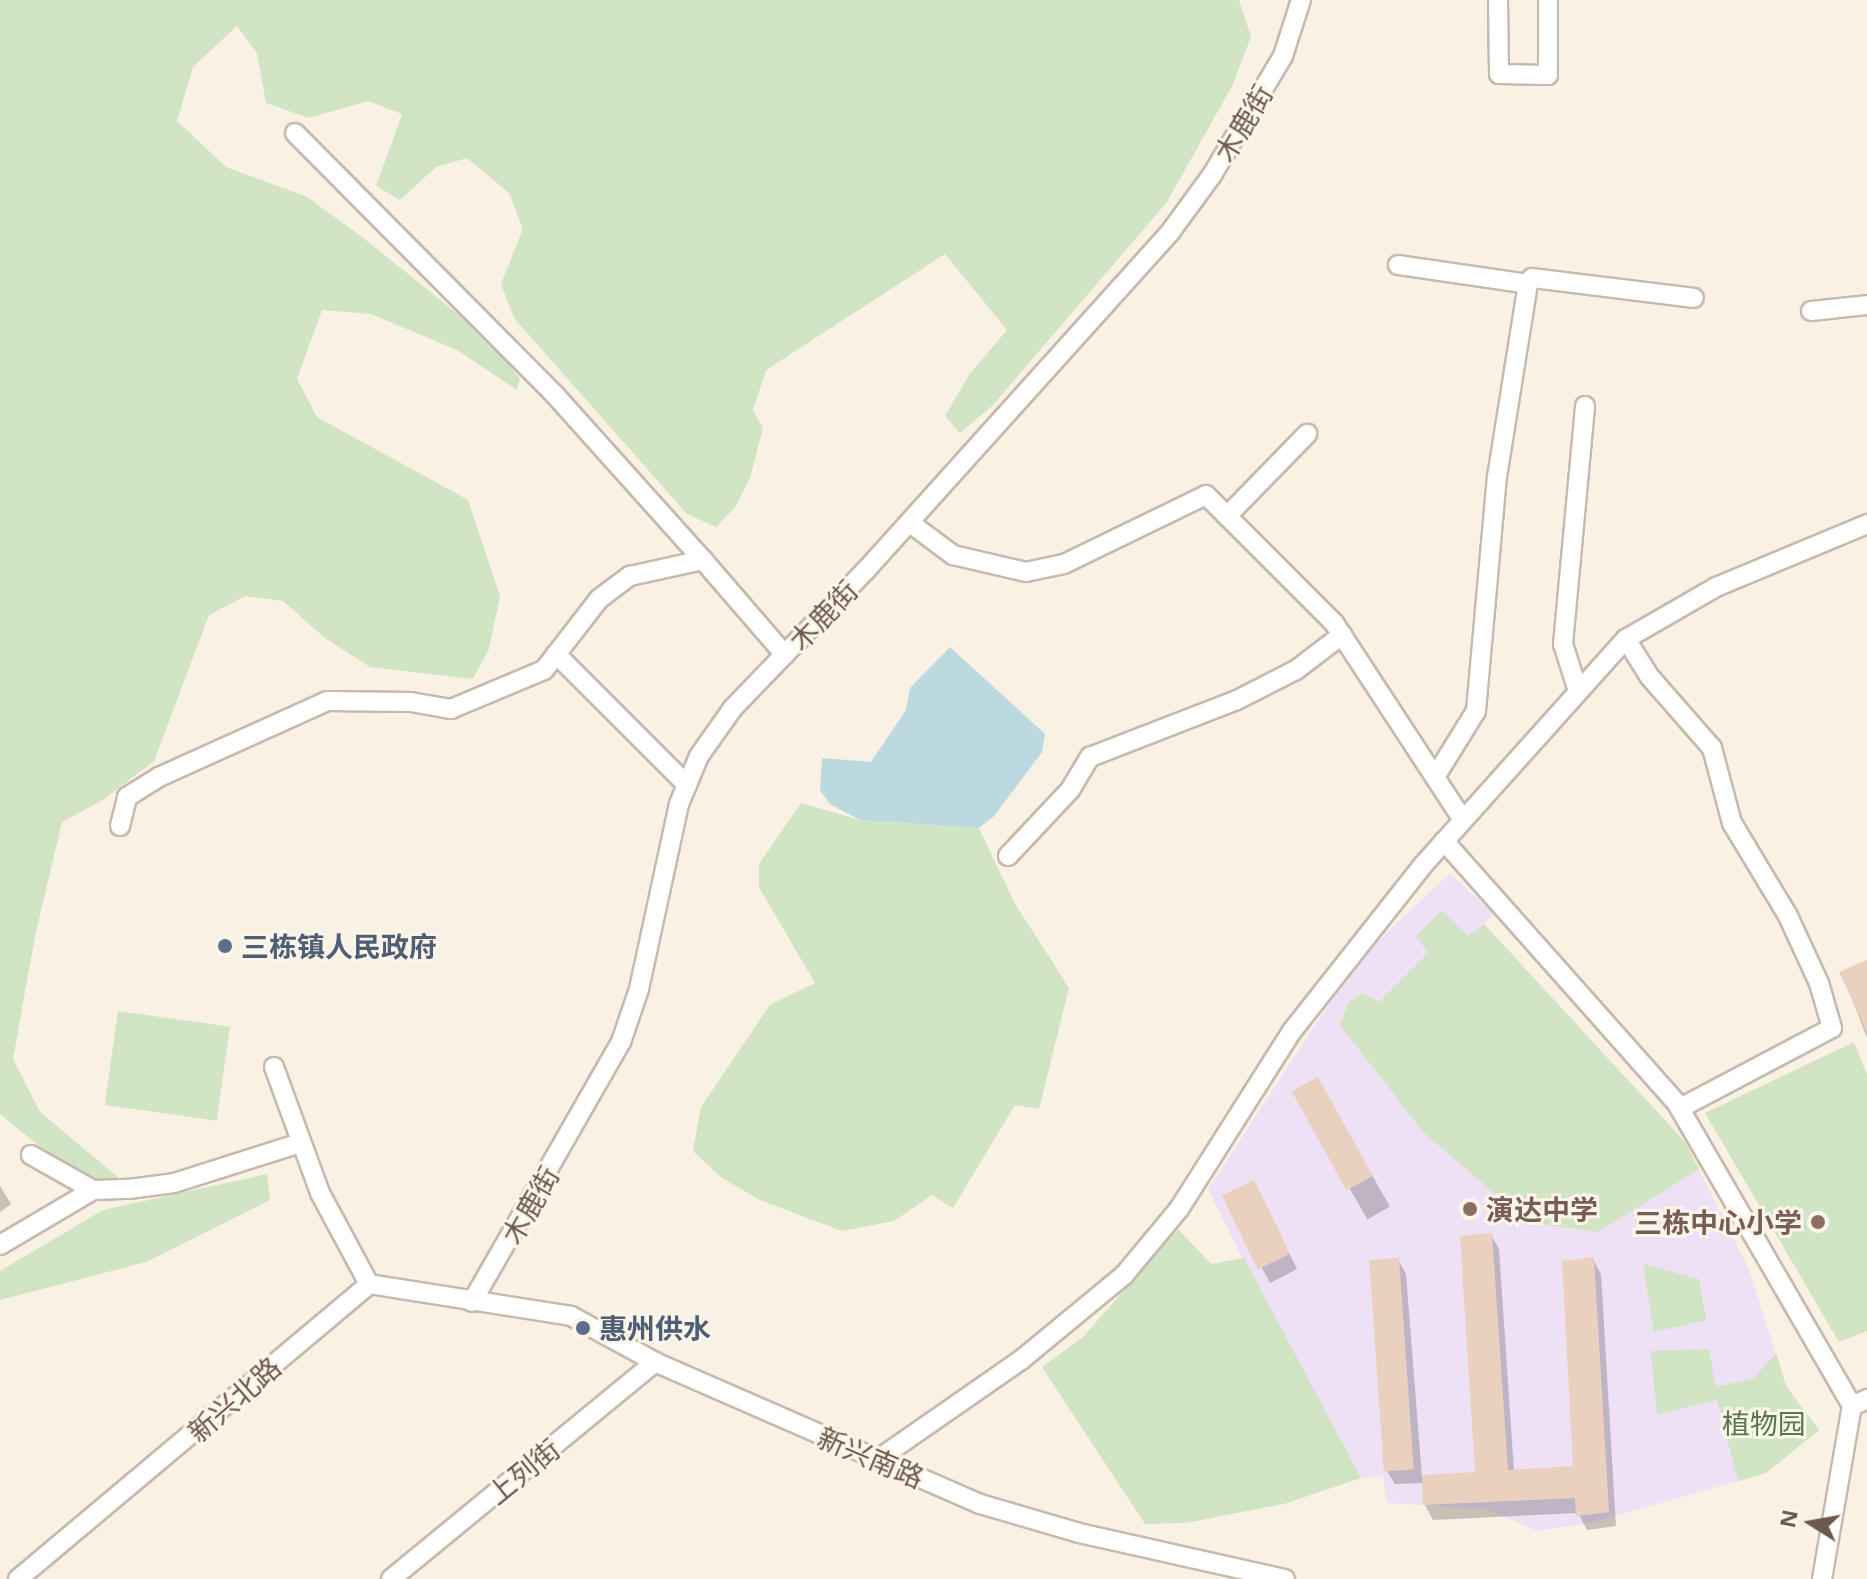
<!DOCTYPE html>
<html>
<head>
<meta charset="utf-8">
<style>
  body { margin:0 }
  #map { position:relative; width:1867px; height:1579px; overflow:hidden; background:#f8f1e4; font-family:"Noto Sans","Noto Sans SC",sans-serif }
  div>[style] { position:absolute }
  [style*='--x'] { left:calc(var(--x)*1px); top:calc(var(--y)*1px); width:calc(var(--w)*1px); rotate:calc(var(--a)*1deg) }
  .education>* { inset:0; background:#eee1f5 }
  .green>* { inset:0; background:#d1e4c4; transform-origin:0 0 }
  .water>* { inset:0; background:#bbd9df }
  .shadow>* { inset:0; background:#0003; transform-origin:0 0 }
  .building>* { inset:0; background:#ead1bf; transform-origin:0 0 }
  .roads { filter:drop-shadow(2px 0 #c7b9ac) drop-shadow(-2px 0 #c7b9ac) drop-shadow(0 2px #c7b9ac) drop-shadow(0 -2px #c7b9ac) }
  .minor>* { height:18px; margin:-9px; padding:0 9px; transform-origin:9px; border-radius:9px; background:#fff }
  .dots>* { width:22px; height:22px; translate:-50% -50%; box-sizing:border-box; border:4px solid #fcf5e9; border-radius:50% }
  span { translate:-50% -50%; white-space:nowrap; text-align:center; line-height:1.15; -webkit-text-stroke:6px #fcf5e9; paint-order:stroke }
  .street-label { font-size:28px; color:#6d594d }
  .service-label { font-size:28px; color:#4e5e75; font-weight:700 }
  .left { translate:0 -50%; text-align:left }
  .education-label { font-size:28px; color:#785e54; font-weight:700 }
  .right { translate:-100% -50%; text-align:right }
  .park-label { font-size:28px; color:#56774a }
  .north { position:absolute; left:1771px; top:1483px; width:80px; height:80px; -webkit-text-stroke:6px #fcf5e9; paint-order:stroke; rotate:281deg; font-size:22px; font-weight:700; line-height:32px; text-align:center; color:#6d594d }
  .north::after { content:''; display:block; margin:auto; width:28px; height:36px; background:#6d594d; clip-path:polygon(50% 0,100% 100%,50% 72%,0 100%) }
</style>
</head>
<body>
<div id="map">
  <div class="education">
    <div style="clip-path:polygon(1450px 873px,1494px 914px,1484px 924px,1685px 1142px,1749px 1269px,1786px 1386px,1819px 1430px,1766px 1473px,1594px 1522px,1538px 1531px,1486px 1509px,1387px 1503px,1383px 1476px,1361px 1478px,1253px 1280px,1208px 1189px,1358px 960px)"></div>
  </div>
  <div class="green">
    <div style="clip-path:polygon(0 0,1239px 0,1251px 37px,1232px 86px,1167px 202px,992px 406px,960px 433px,945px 416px,969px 375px,1007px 330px,945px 254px,766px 370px,753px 410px,763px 428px,750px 478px,736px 506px,716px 527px,687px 514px,514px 318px,501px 284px,523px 229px,509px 193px,467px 158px,436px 167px,400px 200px,376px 186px,402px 114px,368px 101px,309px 118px,266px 103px,257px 53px,237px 26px,193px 67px,177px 121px,226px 167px,307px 197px,362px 237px,489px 339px,520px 379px,517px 390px,457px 350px,371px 314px,322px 310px,297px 379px,317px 417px,468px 500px,500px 596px,489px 649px,473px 679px,370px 667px,325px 638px,283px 601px,245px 596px,209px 615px,154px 761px,103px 800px,62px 822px,35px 936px,13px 1059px,40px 1112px,120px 1179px,107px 1181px,67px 1169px,0 1114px)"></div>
    <div style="clip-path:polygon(801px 803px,860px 820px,979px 828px,1014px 902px,1069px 988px,1039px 1109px,1015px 1105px,953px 1208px,932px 1195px,894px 1221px,842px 1231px,760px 1200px,722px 1178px,693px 1151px,701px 1107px,770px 1005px,815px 983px,759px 887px,759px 864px)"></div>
    <div style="clip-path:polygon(1442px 911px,1468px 936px,1484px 924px,1685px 1142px,1699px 1169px,1598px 1232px,1541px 1224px,1507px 1204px,1425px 1134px,1340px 1025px,1349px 1002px,1362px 993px,1379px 1002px,1428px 953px,1416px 936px)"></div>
    <div style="left:118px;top:1011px;width:113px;height:95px;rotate:8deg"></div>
    <div style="clip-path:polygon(1854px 1042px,1867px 1075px,1867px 1331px,1839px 1342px,1705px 1113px)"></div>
    <div style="clip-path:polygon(267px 1174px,270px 1200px,146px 1262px,0 1300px,0 1271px,103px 1210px)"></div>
    <div style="clip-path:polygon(1178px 1229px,1211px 1264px,1244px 1258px,1361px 1478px,1284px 1504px,1185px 1523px,1145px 1524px,1042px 1367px,1083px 1337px)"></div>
    <div style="clip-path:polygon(1643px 1264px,1699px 1279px,1706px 1320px,1654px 1332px)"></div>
    <div style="clip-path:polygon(1709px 1349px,1716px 1387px,1754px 1378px,1776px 1353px,1786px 1386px,1819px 1430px,1766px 1473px,1738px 1481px,1717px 1400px,1657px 1415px,1651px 1351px)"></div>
  </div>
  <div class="water">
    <div style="clip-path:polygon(950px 647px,1045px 734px,1042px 752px,994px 816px,979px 828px,860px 820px,830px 804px,820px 790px,822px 758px,871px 762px,906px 710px,910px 688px)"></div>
  </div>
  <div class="shadow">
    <div style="clip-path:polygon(1867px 962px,1867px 1038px,1842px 973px)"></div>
    <div style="left:1317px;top:1080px;width:146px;height:26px;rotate:60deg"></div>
    <div style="clip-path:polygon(0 1186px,11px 1204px,0 1212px)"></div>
    <div style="clip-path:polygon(1225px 1198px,1262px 1198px,1297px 1269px,1270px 1283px)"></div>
    <div style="clip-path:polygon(1491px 1235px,1499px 1249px,1514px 1471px,1576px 1467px,1593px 1259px,1601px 1274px,1616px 1526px,1587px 1530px,1578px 1513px,1433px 1520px,1425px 1505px,1424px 1483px,1395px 1484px,1386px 1470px,1398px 1260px,1406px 1274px,1422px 1477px,1477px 1474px)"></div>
  </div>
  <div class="building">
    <div style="clip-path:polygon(1867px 960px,1867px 1032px,1839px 972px)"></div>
    <div style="left:1318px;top:1077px;width:113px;height:30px;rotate:61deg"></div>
    <div style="left:1254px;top:1180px;width:82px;height:36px;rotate:64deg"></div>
    <div style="clip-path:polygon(1492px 1233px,1508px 1470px,1573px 1466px,1562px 1261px,1594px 1257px,1609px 1512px,1576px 1516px,1575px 1498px,1423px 1505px,1422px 1475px,1475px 1472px,1460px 1236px)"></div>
    <div style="left:1399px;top:1258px;width:212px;height:30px;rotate:86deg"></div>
  </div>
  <div class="roads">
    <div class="minor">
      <div style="--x:1498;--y:0;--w:74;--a:89.2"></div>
      <div style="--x:1499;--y:74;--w:49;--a:1.2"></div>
      <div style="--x:1548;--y:75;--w:75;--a:-90"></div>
      <div style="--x:295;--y:133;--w:369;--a:45.2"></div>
      <div style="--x:555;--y:395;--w:222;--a:48.1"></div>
      <div style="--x:1398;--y:265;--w:131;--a:8.3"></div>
      <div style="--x:1811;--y:311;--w:56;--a:-6.1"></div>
      <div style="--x:1227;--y:516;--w:115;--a:-45.7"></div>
      <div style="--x:910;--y:523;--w:54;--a:36.7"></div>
      <div style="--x:953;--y:555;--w:75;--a:13.1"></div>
      <div style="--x:1026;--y:572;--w:39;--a:-12"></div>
      <div style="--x:1064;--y:564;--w:158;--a:-25.9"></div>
      <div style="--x:1206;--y:495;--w:181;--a:45"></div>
      <div style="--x:1334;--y:623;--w:235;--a:56.8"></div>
      <div style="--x:1626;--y:639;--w:44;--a:58.1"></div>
      <div style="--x:1649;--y:676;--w:96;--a:48.8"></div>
      <div style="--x:1712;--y:748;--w:78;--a:75.1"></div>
      <div style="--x:1732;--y:823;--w:109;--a:58.9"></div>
      <div style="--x:1788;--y:916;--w:74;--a:65.2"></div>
      <div style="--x:1819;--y:983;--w:47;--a:73.9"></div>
      <div style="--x:1832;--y:1028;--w:172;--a:152.2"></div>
      <div style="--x:556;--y:654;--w:185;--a:45"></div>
      <div style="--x:1578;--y:691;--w:49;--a:-107.7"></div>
      <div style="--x:1563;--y:644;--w:239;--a:-84.7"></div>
      <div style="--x:1435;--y:777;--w:78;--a:-58.2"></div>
      <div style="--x:1476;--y:711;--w:235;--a:-84.9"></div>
      <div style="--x:1497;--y:477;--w:195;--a:-80.9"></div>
      <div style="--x:1528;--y:284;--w:7;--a:-56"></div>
      <div style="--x:1532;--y:278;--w:163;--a:7"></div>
      <div style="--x:120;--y:826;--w:30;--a:-76"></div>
      <div style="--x:127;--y:797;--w:38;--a:-32"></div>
      <div style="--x:159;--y:777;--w:184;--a:-24.3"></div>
      <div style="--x:327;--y:701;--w:84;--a:0.7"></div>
      <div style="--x:411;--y:702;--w:41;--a:9.9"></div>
      <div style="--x:451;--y:709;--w:101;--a:-22.8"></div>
      <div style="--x:544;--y:670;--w:90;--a:-52.2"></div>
      <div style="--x:599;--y:599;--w:39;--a:-37"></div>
      <div style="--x:630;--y:576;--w:75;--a:-12.4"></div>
      <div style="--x:703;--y:560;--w:125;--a:49.2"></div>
      <div style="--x:1444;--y:841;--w:349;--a:48.4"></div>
      <div style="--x:1676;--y:1102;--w:351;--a:59.9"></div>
      <div style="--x:1008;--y:856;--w:91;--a:-46.8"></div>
      <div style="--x:1070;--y:790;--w:39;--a:-59"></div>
      <div style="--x:1090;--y:757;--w:158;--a:-21.2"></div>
      <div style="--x:1237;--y:700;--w:66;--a:-27"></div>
      <div style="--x:1296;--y:670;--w:58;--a:-37.3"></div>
      <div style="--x:274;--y:1067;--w:134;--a:69.9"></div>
      <div style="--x:320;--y:1193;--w:103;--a:61.7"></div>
      <div style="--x:31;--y:1155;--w:71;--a:29.4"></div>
      <div style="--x:93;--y:1190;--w:36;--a:-2"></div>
      <div style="--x:129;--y:1189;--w:45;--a:-7.6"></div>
      <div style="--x:174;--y:1183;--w:132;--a:-17.6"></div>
      <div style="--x:0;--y:1245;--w:108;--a:-30.6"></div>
      <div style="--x:472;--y:1302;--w:300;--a:-60.2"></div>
      <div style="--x:621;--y:1042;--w:56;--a:-71.2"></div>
      <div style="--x:639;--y:989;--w:189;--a:-77.8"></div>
      <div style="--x:679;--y:804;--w:52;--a:-67.4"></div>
      <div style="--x:699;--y:756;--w:59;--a:-54.7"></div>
      <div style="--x:733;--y:708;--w:192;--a:-46.1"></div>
      <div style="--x:866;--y:570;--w:456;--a:-48"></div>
      <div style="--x:1171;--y:231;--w:69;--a:-53.8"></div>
      <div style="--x:1212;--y:175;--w:139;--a:-59.2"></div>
      <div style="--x:1283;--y:56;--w:59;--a:-72.2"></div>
      <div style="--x:877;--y:1460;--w:175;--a:-34.8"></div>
      <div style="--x:1021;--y:1360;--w:134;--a:-39.5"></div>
      <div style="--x:1124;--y:1275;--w:86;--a:-50.2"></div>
      <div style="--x:1179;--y:1209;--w:211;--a:-57.6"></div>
      <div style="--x:1292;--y:1031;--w:211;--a:-51.7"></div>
      <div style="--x:1423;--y:865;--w:304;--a:-48.1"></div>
      <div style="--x:1626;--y:639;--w:104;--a:-30"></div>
      <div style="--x:1716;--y:587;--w:164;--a:-22.6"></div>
      <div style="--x:18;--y:1579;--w:459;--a:-40"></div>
      <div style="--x:369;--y:1284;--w:205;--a:9"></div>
      <div style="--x:571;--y:1316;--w:96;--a:28.7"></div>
      <div style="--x:655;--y:1362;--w:355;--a:23.6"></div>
      <div style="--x:980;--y:1504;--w:103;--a:16.3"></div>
      <div style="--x:1079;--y:1533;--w:211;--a:12.6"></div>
      <div style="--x:391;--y:1579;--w:342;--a:-39.4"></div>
      <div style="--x:1822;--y:1579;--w:176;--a:-80.2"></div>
      <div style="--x:1852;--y:1406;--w:17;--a:-25"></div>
    </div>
  </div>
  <div class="dots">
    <div style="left:225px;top:946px;background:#5c6f8a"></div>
    <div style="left:1470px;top:1209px;background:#8d6e63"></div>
    <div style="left:1818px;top:1222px;background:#8d6e63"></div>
    <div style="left:583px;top:1328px;background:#5c6f8a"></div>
  </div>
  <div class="street-label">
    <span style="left:1243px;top:123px;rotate:-59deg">木鹿街</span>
    <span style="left:823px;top:615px;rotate:-46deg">木鹿街</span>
    <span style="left:530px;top:1205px;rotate:-60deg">木鹿街</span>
    <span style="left:234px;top:1399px;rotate:-41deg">新兴北路</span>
    <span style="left:871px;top:1457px;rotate:23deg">新兴南路</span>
    <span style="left:523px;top:1471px;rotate:-39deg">上列街</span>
  </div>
  <div class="service-label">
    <span class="left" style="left:241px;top:946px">三栋镇人民政府</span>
    <span class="left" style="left:599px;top:1328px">惠州供水</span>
  </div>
  <div class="education-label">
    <span class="left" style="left:1486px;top:1209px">演达中学</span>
    <span class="right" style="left:1802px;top:1222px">三栋中心小学</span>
  </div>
  <div class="park-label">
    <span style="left:1764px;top:1423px">植物园</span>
  </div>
  <div class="north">N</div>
</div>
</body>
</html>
